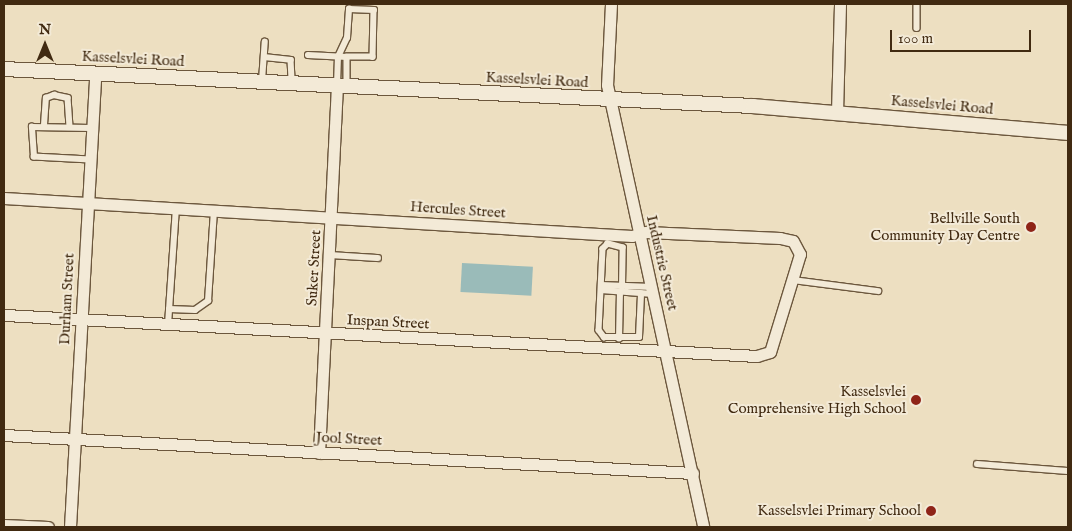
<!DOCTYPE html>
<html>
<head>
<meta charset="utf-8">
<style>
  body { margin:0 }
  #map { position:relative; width:1072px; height:531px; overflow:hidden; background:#eddfc1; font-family:"IM FELL English",serif }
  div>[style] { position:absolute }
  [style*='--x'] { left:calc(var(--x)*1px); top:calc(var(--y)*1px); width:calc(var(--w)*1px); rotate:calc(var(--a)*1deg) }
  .water>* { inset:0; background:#9abbb9; transform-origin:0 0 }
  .roads { filter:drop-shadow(1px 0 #6c573d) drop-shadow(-1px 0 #6c573d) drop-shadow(0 1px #6c573d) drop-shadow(0 -1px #6c573d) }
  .service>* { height:5.5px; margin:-2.75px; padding:0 2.75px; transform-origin:2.75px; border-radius:2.75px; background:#f3ead7 }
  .minor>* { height:11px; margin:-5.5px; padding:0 5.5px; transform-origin:5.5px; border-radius:5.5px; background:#f3ead7 }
  .tertiary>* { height:14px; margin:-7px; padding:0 7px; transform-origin:7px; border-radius:7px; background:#f3ead7 }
  .dots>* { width:14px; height:14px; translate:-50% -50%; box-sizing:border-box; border:2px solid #f3ead7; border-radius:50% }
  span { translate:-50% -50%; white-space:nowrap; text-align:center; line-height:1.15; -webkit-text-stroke:4px #f3ead7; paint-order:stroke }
  .street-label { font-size:15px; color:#412a11 }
  .poi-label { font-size:15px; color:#412a11 }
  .right { translate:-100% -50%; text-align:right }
  .frame { position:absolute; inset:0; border:5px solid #412a11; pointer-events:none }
  .north { position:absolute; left:20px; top:20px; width:50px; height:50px; -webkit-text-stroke:4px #f3ead7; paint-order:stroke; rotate:0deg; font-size:14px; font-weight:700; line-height:20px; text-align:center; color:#412a11 }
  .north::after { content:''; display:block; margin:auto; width:18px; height:22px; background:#412a11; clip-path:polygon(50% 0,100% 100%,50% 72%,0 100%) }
  .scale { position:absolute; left:890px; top:30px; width:141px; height:22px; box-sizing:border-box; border:2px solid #412a11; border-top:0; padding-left:6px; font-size:15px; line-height:18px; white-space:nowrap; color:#412a11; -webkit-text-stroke:4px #f3ead7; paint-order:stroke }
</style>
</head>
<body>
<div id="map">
  <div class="water">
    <div style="left:462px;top:263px;width:71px;height:29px;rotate:3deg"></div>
  </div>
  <div class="roads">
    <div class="service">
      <div style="--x:917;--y:4;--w:24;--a:90"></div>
      <div style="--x:308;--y:55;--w:39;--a:3"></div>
      <div style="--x:264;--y:57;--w:27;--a:6"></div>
      <div style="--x:291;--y:60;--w:22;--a:87"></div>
      <div style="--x:262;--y:81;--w:39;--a:-86"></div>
      <div style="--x:337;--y:85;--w:28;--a:-88"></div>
      <div style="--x:338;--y:57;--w:21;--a:-65"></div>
      <div style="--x:347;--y:38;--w:29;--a:-86"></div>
      <div style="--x:349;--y:9;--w:25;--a:2"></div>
      <div style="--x:374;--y:10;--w:47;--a:91.2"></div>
      <div style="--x:373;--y:57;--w:26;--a:180"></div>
      <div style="--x:347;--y:57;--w:28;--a:90"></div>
      <div style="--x:44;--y:125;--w:27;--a:-86"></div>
      <div style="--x:46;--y:98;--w:9;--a:-21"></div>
      <div style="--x:54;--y:95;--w:14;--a:12"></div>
      <div style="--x:68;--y:98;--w:29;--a:86"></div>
      <div style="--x:90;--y:160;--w:56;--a:-176.9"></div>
      <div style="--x:34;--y:157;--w:30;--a:-94"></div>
      <div style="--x:32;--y:127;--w:59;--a:1"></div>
      <div style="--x:329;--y:255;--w:49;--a:3.5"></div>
      <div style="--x:793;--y:280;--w:86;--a:7.4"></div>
      <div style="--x:601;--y:285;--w:51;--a:2.2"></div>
      <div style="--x:622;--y:287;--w:39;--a:-89"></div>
      <div style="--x:623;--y:248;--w:16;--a:-165"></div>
      <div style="--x:608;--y:244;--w:7;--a:135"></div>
      <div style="--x:603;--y:249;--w:81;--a:92.8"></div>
      <div style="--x:599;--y:330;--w:9;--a:54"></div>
      <div style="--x:604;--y:337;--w:35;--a:0"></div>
      <div style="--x:639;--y:337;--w:43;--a:-87.3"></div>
      <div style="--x:601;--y:290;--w:52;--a:4.4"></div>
      <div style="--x:169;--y:309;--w:26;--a:2"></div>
      <div style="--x:195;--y:310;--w:16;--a:-35"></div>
      <div style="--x:208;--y:301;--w:91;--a:-86.2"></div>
      <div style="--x:168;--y:325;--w:117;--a:-86.1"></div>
      <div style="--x:619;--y:339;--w:47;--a:-88.8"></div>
      <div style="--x:977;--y:464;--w:91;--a:4.4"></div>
    </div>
    <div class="minor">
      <div style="--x:611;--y:4;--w:81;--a:92.8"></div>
      <div style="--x:607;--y:85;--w:452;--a:77.7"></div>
      <div style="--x:837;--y:112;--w:108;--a:-88.4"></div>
      <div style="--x:4;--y:198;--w:629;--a:3.46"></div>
      <div style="--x:632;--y:236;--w:15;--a:-16"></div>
      <div style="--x:646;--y:232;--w:134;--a:2.6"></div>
      <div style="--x:780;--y:238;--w:13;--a:13"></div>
      <div style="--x:793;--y:241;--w:15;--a:62"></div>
      <div style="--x:800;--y:254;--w:102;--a:107"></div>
      <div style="--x:770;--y:352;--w:14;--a:163"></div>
      <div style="--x:757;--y:356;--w:754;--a:-176.88"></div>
      <div style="--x:4;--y:435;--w:690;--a:3.16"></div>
      <div style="--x:319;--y:453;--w:368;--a:-87.2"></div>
      <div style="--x:4;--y:525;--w:44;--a:2.6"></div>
      <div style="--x:70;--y:527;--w:455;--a:-86.8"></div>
    </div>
    <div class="tertiary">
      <div style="--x:4;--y:69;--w:750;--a:2.83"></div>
      <div style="--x:753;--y:106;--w:316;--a:4.9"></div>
    </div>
  </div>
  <div class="dots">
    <div style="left:1031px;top:227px;background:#8f2418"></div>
    <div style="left:916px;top:400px;background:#8f2418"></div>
    <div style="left:931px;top:511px;background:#8f2418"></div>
  </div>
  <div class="street-label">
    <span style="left:133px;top:59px;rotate:3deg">Kasselsvlei Road</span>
    <span style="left:537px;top:80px;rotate:3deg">Kasselsvlei Road</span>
    <span style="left:942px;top:105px;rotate:5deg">Kasselsvlei Road</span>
    <span style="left:458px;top:210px;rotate:4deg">Hercules Street</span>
    <span style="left:662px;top:263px;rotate:77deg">Industrie Street</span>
    <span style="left:314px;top:268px;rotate:-87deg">Suker Street</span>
    <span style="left:67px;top:299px;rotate:-87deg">Durham Street</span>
    <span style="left:388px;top:322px;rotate:3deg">Inspan Street</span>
    <span style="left:349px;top:439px;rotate:3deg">Jool Street</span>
  </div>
  <div class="poi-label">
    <span class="right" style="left:1020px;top:227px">Bellville South<br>Community Day Centre</span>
    <span class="right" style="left:906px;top:400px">Kasselsvlei<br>Comprehensive High School</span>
    <span class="right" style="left:921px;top:511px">Kasselsvlei Primary School</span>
  </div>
  <div class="frame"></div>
  <div class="north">N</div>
  <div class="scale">100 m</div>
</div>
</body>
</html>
